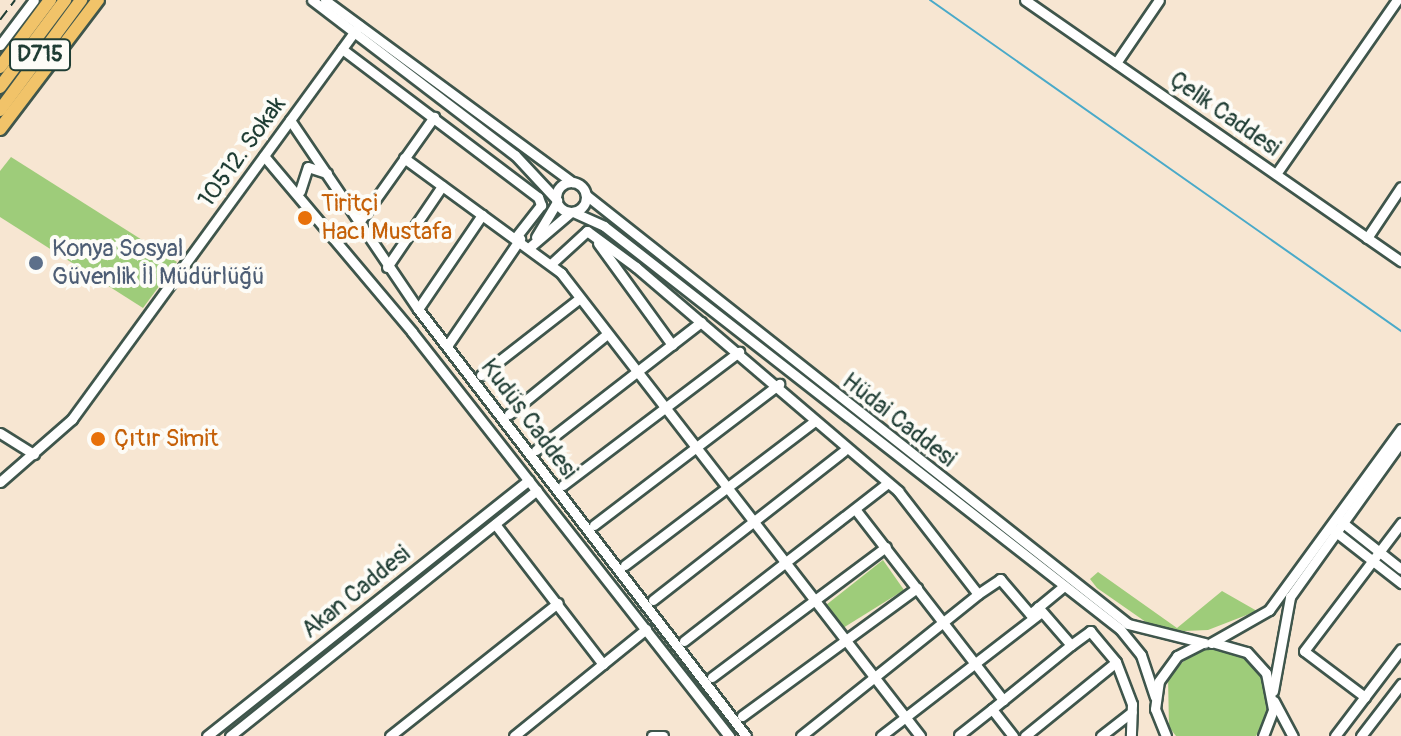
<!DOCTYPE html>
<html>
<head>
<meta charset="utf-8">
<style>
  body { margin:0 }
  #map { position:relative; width:1401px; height:736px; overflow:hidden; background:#f7e6d2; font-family:Pangolin,sans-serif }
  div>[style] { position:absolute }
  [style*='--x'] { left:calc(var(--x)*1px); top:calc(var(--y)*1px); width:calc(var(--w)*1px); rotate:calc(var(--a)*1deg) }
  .green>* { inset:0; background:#9ecc7a }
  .stream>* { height:2px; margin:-1px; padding:0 1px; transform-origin:1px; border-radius:1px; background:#4aaac9 }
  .roads { filter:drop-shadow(2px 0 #3f564c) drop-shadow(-2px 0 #3f564c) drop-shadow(0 2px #3f564c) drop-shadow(0 -2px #3f564c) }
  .minor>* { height:9px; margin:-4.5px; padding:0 4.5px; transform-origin:4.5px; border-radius:4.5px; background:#fff }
  .minor>.ring { margin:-4.5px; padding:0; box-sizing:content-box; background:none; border:9px solid #fff; border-radius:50% }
  .highway>* { height:12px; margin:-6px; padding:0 6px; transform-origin:6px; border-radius:6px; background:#f1c369 }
  .rail>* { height:2px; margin-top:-1px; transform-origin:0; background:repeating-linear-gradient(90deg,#1f3d34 0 12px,transparent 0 18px) }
  .dots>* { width:22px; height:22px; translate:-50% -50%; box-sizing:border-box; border:4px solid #fdfcf7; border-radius:50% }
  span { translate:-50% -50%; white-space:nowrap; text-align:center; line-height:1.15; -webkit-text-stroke:8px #fdfcf7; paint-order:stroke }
  .shield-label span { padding:2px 6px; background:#fdfcf7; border:2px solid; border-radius:6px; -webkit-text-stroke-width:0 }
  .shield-label { font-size:22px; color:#1f3d34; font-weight:700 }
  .street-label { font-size:24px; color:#1f3d34 }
  .food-label { font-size:24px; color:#c56008 }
  .left { translate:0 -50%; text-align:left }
  .service-label { font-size:24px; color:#4e5e75 }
</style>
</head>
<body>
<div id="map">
  <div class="green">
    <div style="clip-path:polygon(11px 157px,177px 262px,143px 308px,0 217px,0 171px)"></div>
    <div style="clip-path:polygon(883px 560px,904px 590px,843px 628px,826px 605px)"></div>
    <div style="clip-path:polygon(1098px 572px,1177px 628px,1222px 591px,1257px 611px,1208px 630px,1184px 631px,1153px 627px,1097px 588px,1090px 579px)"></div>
    <div style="clip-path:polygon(1210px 647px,1245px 656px,1267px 684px,1266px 719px,1256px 736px,1176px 736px,1169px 727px,1168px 677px,1193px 652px)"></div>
  </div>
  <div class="stream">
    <div style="--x:930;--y:0;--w:576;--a:35.1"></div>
  </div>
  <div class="roads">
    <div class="minor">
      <div style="--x:312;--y:0;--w:255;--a:37.4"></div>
      <div style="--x:515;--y:155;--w:62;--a:47"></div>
      <div style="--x:325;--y:0;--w:307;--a:36.4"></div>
      <div style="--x:1025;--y:0;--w:458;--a:34.8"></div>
      <div style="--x:0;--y:45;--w:56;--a:-52.9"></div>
      <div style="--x:342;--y:49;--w:246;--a:37.1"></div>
      <div style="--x:538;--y:197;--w:9;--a:69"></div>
      <div style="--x:541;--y:205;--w:41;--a:128"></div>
      <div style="--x:1116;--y:63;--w:76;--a:-55.7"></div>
      <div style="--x:290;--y:120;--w:228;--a:55.9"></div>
      <div style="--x:418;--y:309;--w:538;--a:52.47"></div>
      <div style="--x:264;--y:156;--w:230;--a:49.9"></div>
      <div style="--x:412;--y:332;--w:514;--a:51.88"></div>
      <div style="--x:404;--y:158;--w:195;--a:36.2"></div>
      <div style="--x:561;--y:273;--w:586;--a:52.21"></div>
      <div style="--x:1276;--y:174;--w:212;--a:-55.2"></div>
      <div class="ring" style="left:556px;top:182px;width:21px;height:21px"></div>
      <div style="--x:300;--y:191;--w:25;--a:-72"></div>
      <div style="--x:308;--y:167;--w:20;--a:18"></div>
      <div style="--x:586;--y:195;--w:691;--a:38.36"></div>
      <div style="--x:1128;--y:624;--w:79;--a:13.9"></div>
      <div style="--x:573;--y:212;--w:34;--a:24"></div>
      <div style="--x:604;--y:226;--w:655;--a:37.99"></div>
      <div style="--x:1120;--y:629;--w:33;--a:51"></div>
      <div style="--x:1141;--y:655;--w:44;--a:71.6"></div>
      <div style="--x:360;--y:221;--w:128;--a:-54.6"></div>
      <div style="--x:536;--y:237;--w:41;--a:-59"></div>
      <div style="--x:1367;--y:238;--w:61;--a:-56.3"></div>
      <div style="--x:598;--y:243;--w:126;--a:54"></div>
      <div style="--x:531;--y:246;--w:52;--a:-40.4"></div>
      <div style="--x:551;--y:264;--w:49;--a:-42.5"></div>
      <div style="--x:587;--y:231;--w:61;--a:36.3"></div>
      <div style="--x:636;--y:267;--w:345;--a:40.5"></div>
      <div style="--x:898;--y:491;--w:130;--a:52.2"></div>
      <div style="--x:978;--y:594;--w:27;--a:-34"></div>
      <div style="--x:1000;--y:579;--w:46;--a:49.4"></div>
      <div style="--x:1030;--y:614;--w:44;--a:-39.5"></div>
      <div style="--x:387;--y:267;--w:98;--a:-55.8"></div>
      <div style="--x:418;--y:309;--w:114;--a:-55.8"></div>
      <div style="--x:447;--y:346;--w:130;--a:-55.7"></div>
      <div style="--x:481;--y:375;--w:125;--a:-37.9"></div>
      <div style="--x:509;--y:414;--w:125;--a:-39.2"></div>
      <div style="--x:0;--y:433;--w:40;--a:32"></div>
      <div style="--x:536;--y:450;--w:209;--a:-37.8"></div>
      <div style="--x:0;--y:482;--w:96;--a:-41.2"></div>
      <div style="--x:72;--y:419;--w:487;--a:-53.9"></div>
      <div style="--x:563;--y:485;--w:221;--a:-37.1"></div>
      <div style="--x:855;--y:509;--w:242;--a:52.2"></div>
      <div style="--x:1338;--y:519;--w:80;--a:38.4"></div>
      <div style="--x:495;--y:524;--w:177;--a:52.4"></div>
      <div style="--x:594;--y:525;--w:233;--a:-37.3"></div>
      <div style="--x:1332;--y:529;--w:88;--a:38"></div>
      <div style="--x:625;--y:565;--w:238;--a:-37.2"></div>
      <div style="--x:653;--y:600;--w:242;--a:-38"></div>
      <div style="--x:1038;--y:607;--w:50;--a:49"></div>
      <div style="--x:1071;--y:645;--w:24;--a:-36"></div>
      <div style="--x:1090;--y:631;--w:40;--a:50"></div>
      <div style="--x:1116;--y:662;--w:45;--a:69.1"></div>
      <div style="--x:1132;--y:704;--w:32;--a:92"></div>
      <div style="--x:684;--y:641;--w:258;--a:-37.8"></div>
      <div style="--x:1211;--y:643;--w:67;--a:-29.6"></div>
      <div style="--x:1269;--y:610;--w:224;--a:-53.9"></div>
      <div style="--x:1215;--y:643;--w:33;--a:16"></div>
      <div style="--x:1247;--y:652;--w:28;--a:48"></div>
      <div style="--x:1266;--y:673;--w:38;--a:79"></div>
      <div style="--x:1273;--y:710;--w:28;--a:111"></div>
      <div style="--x:712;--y:677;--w:217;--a:-36.8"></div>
      <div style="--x:1273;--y:691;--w:96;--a:-79.7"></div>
      <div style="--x:1290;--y:597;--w:191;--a:-54.4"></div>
      <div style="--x:1365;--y:697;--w:76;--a:-143"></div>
      <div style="--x:1304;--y:651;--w:161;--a:-52.8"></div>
      <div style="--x:1274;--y:701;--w:40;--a:62"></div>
      <div style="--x:742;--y:716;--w:217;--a:-36.2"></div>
      <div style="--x:959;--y:735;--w:42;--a:-38.2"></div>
      <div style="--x:207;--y:736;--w:411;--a:-38.5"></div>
      <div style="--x:230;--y:736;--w:393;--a:-38.7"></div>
      <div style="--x:390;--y:736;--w:214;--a:-38.4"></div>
      <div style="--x:514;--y:736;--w:170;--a:-39"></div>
      <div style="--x:652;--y:736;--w:11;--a:0"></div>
      <div style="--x:801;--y:736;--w:227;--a:-38.7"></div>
      <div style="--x:881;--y:736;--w:200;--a:-37.7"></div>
      <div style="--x:1013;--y:736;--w:34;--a:-128"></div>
      <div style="--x:992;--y:709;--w:102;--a:-39"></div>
      <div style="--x:1025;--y:736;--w:117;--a:-39.1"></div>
      <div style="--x:1101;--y:736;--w:39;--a:-38"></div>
      <div style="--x:1166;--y:736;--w:29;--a:-112"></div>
      <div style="--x:1155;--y:709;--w:28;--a:-82"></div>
      <div style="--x:1159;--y:681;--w:31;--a:-54"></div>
      <div style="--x:1177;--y:656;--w:27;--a:-27"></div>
      <div style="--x:1335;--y:736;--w:109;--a:-52.8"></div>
      <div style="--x:1361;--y:736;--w:66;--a:-52.4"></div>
    </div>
    <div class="highway">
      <div style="--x:0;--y:67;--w:84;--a:-53.3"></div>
      <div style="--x:0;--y:87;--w:109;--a:-53.2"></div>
      <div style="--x:0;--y:110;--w:137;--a:-53.6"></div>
      <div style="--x:0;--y:129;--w:162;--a:-52.8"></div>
    </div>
  </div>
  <div class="rail">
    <div style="--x:0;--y:20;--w:25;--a:-53"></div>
  </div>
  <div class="dots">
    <div style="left:305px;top:218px;background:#e8710a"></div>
    <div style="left:36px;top:263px;background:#5c6f8a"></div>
    <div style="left:98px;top:439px;background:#e8710a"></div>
  </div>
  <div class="shield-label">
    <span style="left:40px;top:55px">D715</span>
  </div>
  <div class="street-label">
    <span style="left:1225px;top:114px;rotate:35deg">Çelik Caddesi</span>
    <span style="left:242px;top:152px;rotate:-54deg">10512. Sokak</span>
    <span style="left:529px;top:419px;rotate:53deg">Kudüs Caddesi</span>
    <span style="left:899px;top:420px;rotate:38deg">Hüdai Caddesi</span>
    <span style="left:356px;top:592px;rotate:-39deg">Akan Caddesi</span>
  </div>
  <div class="food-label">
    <span class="left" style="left:321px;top:218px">Tiritçi<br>Hacı Mustafa</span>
    <span class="left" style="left:114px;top:439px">Çıtır Simit</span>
  </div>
  <div class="service-label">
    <span class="left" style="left:52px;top:263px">Konya Sosyal<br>Güvenlik İl Müdürlüğü</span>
  </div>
</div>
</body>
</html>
